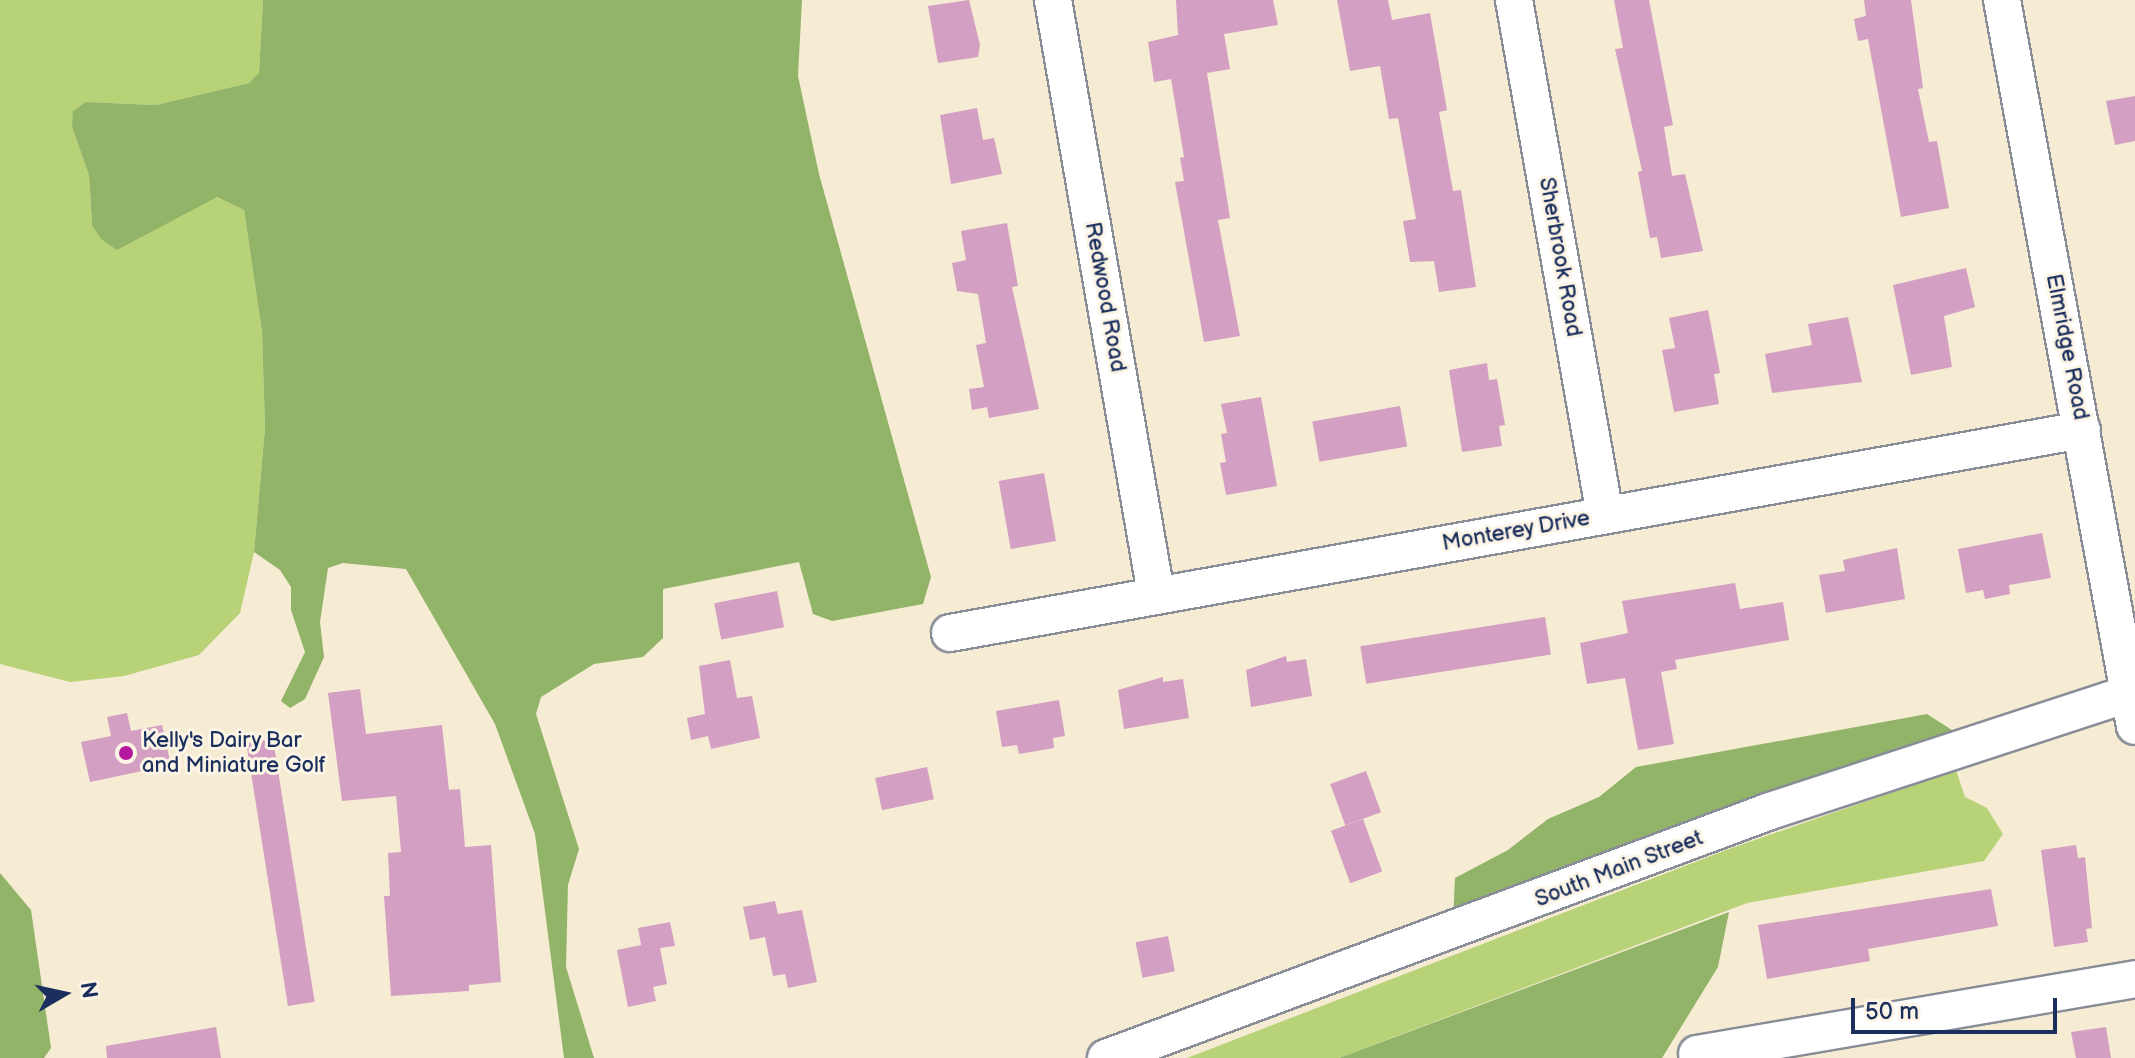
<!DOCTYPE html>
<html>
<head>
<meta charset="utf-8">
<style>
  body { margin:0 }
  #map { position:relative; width:2135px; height:1058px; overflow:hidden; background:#f6ebd3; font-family:"Balsamiq Sans",sans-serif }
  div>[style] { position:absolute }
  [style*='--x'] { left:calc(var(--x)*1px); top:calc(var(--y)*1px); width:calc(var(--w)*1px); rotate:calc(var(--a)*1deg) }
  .green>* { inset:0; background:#b8d277 }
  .forest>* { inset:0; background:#92b468 }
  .building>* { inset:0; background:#d39fc2; transform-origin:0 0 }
  .roads { filter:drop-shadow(2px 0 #888d98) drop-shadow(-2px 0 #888d98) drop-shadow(0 2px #888d98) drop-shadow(0 -2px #888d98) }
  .minor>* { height:36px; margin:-18px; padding:0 18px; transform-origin:18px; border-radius:18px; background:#fff }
  .dots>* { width:22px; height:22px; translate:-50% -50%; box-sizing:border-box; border:4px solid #fcf5e5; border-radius:50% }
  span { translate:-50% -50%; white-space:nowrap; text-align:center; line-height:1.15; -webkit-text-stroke:6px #fcf5e5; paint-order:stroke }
  .street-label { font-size:22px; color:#1b2f5e }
  .poi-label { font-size:22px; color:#1b2f5e }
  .left { translate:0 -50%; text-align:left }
  .north { position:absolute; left:24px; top:954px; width:80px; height:80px; -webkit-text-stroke:6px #fcf5e5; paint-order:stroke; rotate:81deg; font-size:22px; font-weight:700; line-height:32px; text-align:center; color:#1b2f5e }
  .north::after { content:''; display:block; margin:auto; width:28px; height:36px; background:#1b2f5e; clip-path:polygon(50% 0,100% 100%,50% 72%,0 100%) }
  .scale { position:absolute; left:1851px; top:998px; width:206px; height:36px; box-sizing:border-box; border:4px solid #1b2f5e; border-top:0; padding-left:10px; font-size:24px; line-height:28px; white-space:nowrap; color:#1b2f5e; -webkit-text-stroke:6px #fcf5e5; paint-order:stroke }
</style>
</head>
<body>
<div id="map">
  <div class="green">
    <div style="clip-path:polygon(0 0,263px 0,259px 74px,249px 83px,156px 105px,86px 102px,72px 127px,89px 175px,92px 225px,217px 197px,244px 210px,262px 332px,265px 428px,254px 552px,240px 613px,199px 655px,124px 676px,70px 682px,0 664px)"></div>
    <div style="clip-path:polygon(1956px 770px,1965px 797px,1987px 808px,2003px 834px,1984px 861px,1747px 903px,1339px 1058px,1187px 1058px,1729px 849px)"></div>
  </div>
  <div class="forest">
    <div style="clip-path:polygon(263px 0,802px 0,798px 76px,819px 174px,931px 577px,923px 604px,832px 621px,813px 614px,799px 562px,663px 589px,663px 638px,643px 657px,594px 664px,541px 697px,536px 714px,579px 849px,568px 885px,566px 967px,594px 1058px,564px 1058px,535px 834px,495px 724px,406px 569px,343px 563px,328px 568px,320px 622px,324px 657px,305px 699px,290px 708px,281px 701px,305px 652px,291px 610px,291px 587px,280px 570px,254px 552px,265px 428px,262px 332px,244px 210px,217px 197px,117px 250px,101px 239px,92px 225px,89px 175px,72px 127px,73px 111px,86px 102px,156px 105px,249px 83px,259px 73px)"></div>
    <div style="clip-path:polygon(1927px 714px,1955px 732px,1453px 920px,1455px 878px,1508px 850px,1548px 819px,1599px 797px,1636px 767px)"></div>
    <div style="clip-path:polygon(0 873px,31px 910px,51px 1048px,44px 1058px,0 1058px)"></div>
    <div style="clip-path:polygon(1729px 912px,1718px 967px,1662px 1058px,1339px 1058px)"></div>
  </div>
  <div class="building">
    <div style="clip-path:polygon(969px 0,980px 45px,978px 57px,938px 63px,928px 6px)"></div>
    <div style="clip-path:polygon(1176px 0,1273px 0,1278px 25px,1224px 34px,1230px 69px,1207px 73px,1230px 218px,1218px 220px,1240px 336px,1204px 342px,1175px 182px,1184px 181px,1180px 158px,1184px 157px,1171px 79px,1154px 82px,1148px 42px,1178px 35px)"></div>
    <div style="clip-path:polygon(1337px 0,1388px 0,1392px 20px,1430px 13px,1447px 110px,1439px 112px,1453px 191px,1461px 190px,1476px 287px,1439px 292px,1434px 261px,1410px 262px,1403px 221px,1416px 219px,1398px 118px,1389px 119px,1380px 66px,1350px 71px)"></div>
    <div style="clip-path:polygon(1614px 0,1649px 0,1673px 125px,1664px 127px,1672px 176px,1685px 174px,1703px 251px,1661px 258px,1657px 237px,1650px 238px,1638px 172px,1642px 171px,1615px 49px,1623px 48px)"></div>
    <div style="clip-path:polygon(1864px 0,1911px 0,1923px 88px,1918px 89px,1929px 142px,1937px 141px,1949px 208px,1901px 217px,1868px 39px,1858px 41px,1854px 19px,1866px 16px)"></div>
    <div style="clip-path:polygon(2135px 96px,2135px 141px,2115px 145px,2106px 101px)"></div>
    <div style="clip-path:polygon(977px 108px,983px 140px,994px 138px,1002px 174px,951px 184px,940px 115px)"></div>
    <div style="clip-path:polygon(1007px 223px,1018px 286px,1012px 287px,1039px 409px,989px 418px,987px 407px,972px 410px,969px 389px,984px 387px,976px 345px,986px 343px,978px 294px,957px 291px,952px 263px,966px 260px,961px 231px)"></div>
    <div style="clip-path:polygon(1966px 268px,1975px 307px,1944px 316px,1952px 367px,1911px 375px,1893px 285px)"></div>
    <div style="clip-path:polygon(1708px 310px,1720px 373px,1714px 374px,1719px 404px,1674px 412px,1662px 350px,1675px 348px,1669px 318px)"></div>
    <div style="clip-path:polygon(1848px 317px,1862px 382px,1772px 393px,1765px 354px,1812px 345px,1808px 324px)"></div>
    <div style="clip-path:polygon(1487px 363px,1489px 380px,1497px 379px,1505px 425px,1499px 426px,1502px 446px,1462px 452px,1449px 370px)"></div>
    <div style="clip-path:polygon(1261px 397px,1277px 486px,1226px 495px,1220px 463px,1226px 462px,1221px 434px,1227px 433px,1221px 404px)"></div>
    <div style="left:1400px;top:406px;width:41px;height:89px;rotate:80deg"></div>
    <div style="left:1044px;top:473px;width:69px;height:46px;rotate:80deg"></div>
    <div style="clip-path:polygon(2042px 533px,2051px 578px,2009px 585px,2010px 594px,1985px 599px,1983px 590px,1966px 593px,1958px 549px)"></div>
    <div style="clip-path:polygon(1897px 548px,1905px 599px,1826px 613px,1819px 575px,1845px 571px,1843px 560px)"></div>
    <div style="clip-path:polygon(1735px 583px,1740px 609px,1783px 602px,1789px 640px,1675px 660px,1677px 669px,1661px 672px,1674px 744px,1638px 750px,1625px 678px,1587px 684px,1580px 643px,1628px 633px,1622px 601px)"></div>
    <div style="left:777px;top:591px;width:37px;height:64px;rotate:79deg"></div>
    <div style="left:1545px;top:617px;width:38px;height:187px;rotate:81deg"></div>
    <div style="clip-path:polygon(1286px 656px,1287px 662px,1306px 659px,1312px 696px,1251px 707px,1246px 670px)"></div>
    <div style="clip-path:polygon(730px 660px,737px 698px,752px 696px,760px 738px,711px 749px,708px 736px,691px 740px,687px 718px,705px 714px,699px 666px)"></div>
    <div style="clip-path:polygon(1163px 677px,1163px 682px,1183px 679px,1189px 718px,1124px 729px,1118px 690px)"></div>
    <div style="clip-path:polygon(360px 689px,366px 734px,442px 725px,449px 790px,460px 789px,465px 847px,491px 845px,501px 982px,469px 985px,469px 991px,391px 996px,384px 896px,390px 896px,388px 853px,401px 852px,396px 796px,342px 801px,328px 693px)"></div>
    <div style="clip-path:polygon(1059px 700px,1065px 736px,1053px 738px,1054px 748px,1019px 754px,1017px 745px,1002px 747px,996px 711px)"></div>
    <div style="clip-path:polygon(127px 713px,131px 731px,162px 725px,171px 765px,90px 782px,81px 742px,111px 736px,107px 717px)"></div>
    <div style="left:273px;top:739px;width:266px;height:27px;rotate:81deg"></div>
    <div style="left:927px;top:767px;width:33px;height:53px;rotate:78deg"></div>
    <div style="left:1366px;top:771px;width:44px;height:38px;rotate:70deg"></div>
    <div style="left:1363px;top:819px;width:56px;height:34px;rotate:70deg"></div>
    <div style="clip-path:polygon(2076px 845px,2078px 858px,2085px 857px,2092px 928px,2086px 929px,2088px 942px,2054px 947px,2041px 850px)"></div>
    <div style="clip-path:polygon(1991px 889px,1998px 926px,1868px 949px,1870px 961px,1767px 979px,1758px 925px)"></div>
    <div style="clip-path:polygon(775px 901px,778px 914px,802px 910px,817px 982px,788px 988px,785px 974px,773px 976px,765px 937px,750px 940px,743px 907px)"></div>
    <div style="clip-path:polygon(670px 922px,675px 946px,660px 948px,667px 984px,653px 987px,656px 1001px,628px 1007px,617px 950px,641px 945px,638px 928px)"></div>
    <div style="left:1168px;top:936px;width:36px;height:33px;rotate:79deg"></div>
    <div style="clip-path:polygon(216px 1027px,221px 1058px,107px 1058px,106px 1046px)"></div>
    <div style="clip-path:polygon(2106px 1027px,2111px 1058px,2076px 1058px,2071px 1032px)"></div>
  </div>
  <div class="roads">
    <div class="minor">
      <div style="--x:1053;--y:0;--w:603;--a:80.16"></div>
      <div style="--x:1514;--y:0;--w:523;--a:79.98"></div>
      <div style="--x:2002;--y:0;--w:738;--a:79.62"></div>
      <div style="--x:950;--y:633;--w:1150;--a:-10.17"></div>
      <div style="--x:1697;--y:1054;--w:444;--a:-9.7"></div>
      <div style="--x:1106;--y:1058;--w:708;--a:-20.4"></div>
      <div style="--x:1770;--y:811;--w:384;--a:-18.1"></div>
    </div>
  </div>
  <div class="dots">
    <div style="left:126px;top:753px;background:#b5179e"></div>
  </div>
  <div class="street-label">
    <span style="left:1560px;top:257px;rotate:80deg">Sherbrook Road</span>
    <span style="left:1105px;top:297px;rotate:80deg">Redwood Road</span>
    <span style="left:2067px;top:347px;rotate:79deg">Elmridge Road</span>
    <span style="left:1516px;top:531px;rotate:-10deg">Monterey Drive</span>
    <span style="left:1619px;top:869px;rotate:-21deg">South Main Street</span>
  </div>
  <div class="poi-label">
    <span class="left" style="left:142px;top:753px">Kelly's Dairy Bar<br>and Miniature Golf</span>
  </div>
  <div class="north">N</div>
  <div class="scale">50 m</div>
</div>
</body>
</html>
